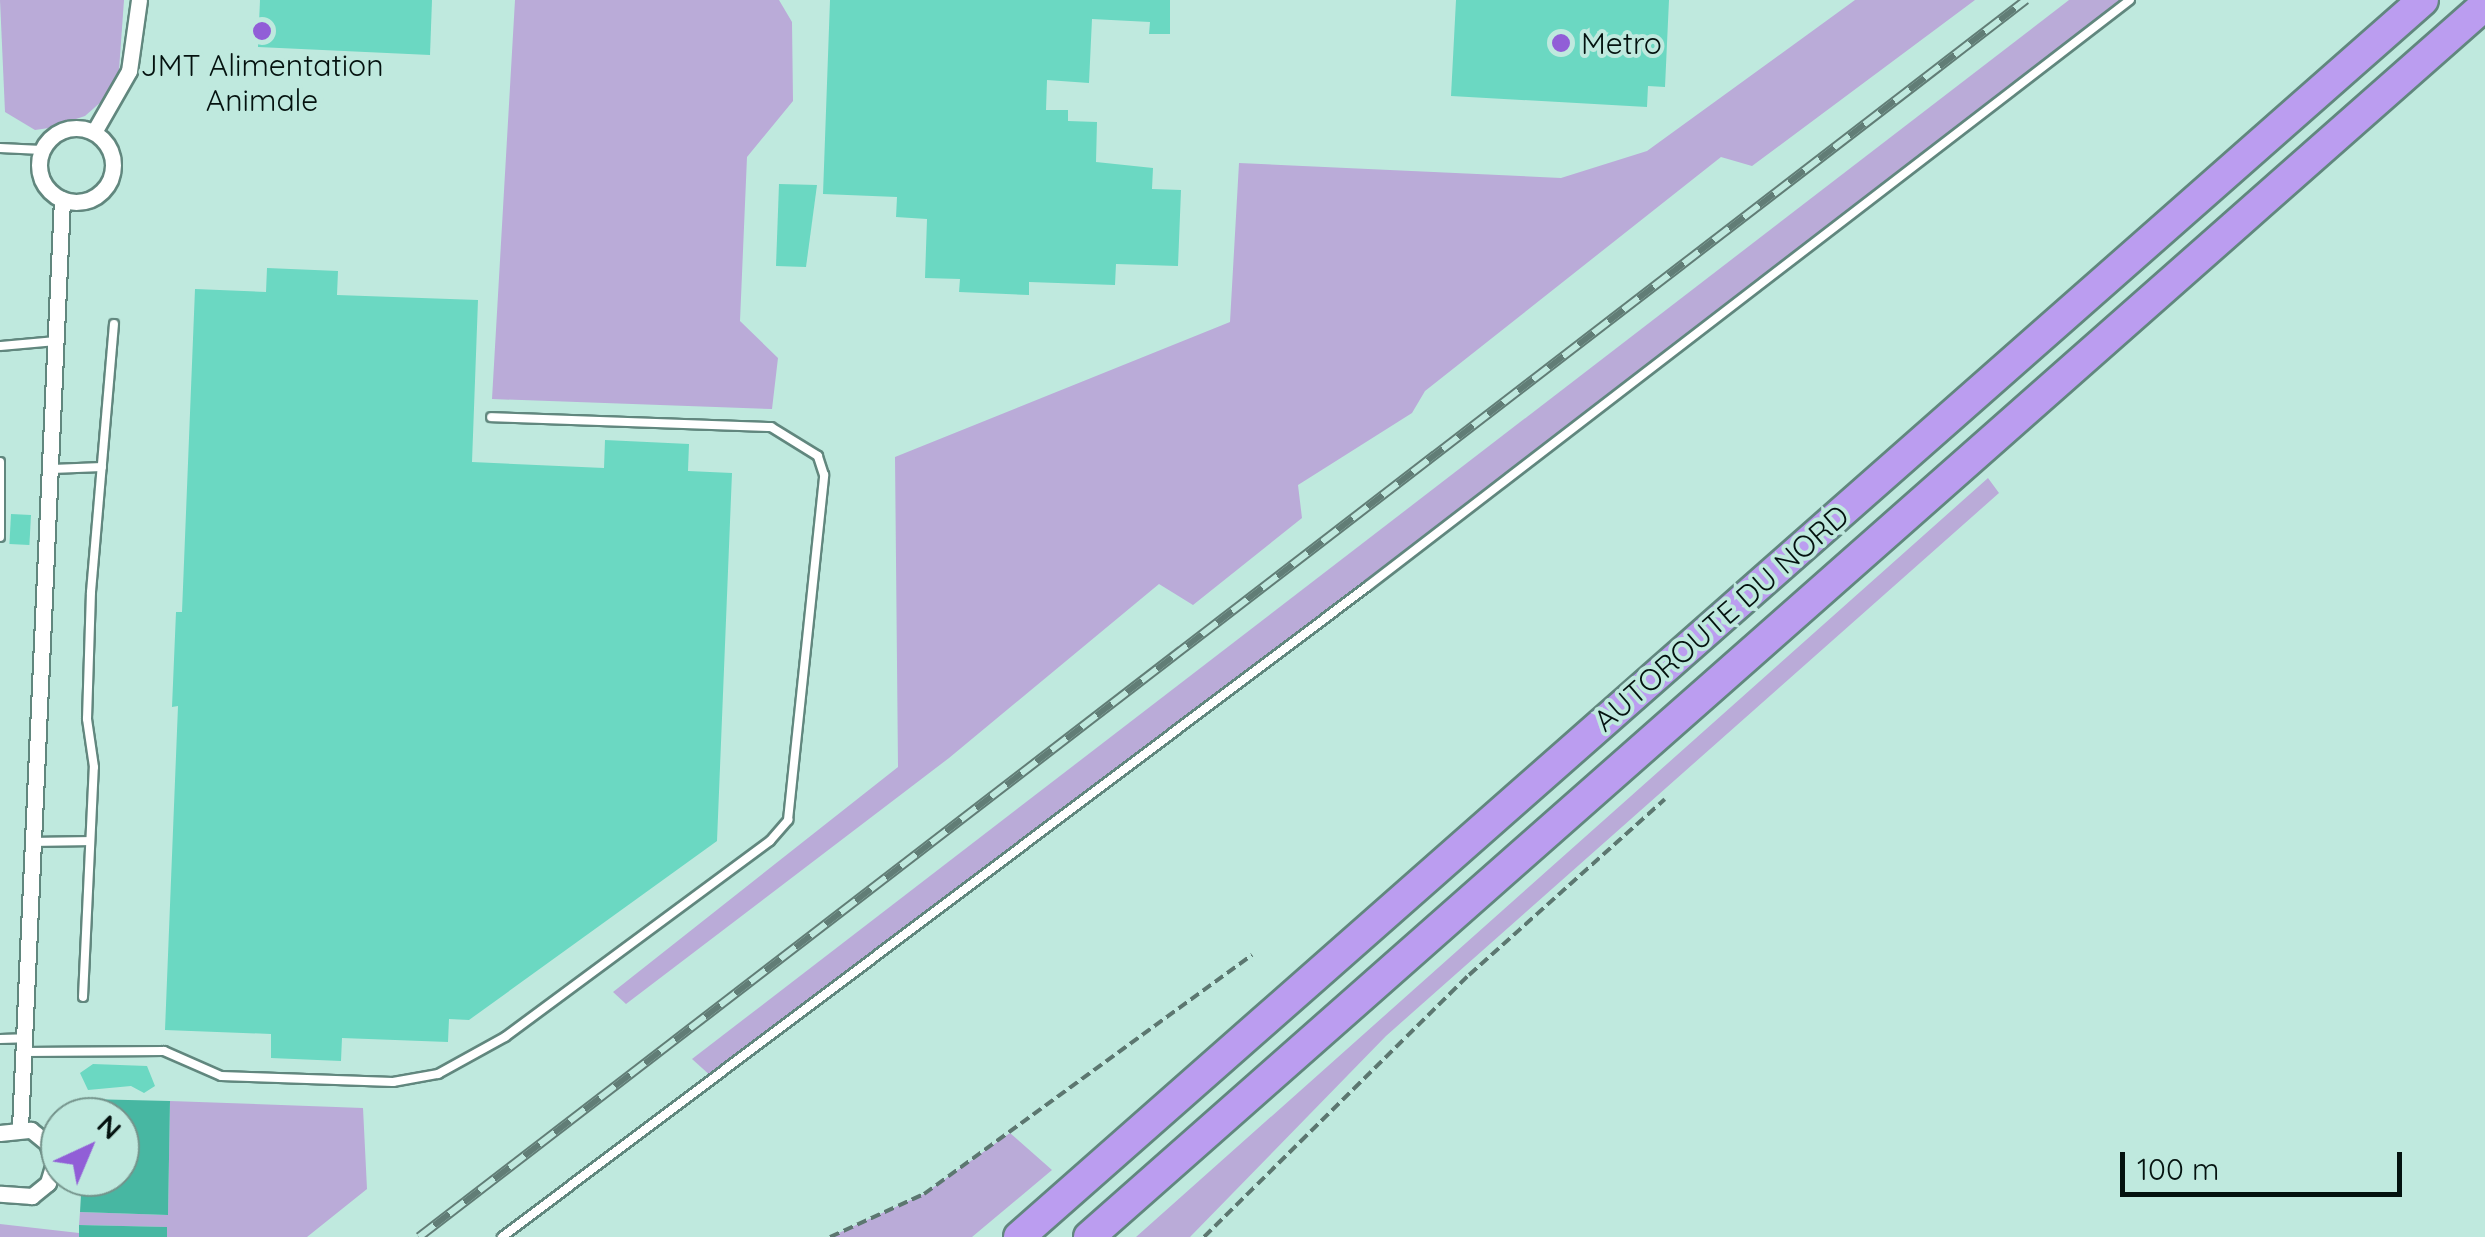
<!DOCTYPE html>
<html>
<head>
<meta charset="utf-8">
<style>
  body { margin:0 }
  #map { position:relative; width:2485px; height:1237px; overflow:hidden; background:#bfe9de; font-family:Quicksand,sans-serif }
  div>[style] { position:absolute }
  [style*='--x'] { left:calc(var(--x)*1px); top:calc(var(--y)*1px); width:calc(var(--w)*1px); rotate:calc(var(--a)*1deg) }
  .green>* { inset:0; background:#baabd8 }
  .water>* { inset:0; background:#47b7a2 }
  .building>* { inset:0; background:#6bd8c2; transform-origin:0 0 }
  .path>* { height:4px; margin-top:-2px; transform-origin:0; background:repeating-linear-gradient(90deg,#5c7770 0 10px,transparent 0 15px) }
  .roads { filter:drop-shadow(2px 0 #61877e) drop-shadow(-2px 0 #61877e) drop-shadow(0 2px #61877e) drop-shadow(0 -2px #61877e) }
  .service>* { height:8px; margin:-4px; padding:0 4px; transform-origin:4px; border-radius:4px; background:#fff }
  .minor>* { height:15px; margin:-7.5px; padding:0 7.5px; transform-origin:7.5px; border-radius:7.5px; background:#fff }
  .minor>.ring { margin:-7.5px; padding:0; box-sizing:content-box; background:none; border:15px solid #fff; border-radius:50% }
  .motorway>* { height:30px; margin:-15px; padding:0 15px; transform-origin:15px; border-radius:15px; background:#bb9df0 }
  .rail>* { height:10px; margin-top:-5px; transform-origin:0; background:repeating-linear-gradient(90deg,#bfe9de 0 19px,#617d76 0 38px); box-sizing:border-box; border-block:2px solid #617d76 }
  .dots>* { width:28px; height:28px; translate:-50% -50%; box-sizing:border-box; border:5px solid #bfe9de; border-radius:50% }
  span { translate:-50% -50%; white-space:nowrap; text-align:center; line-height:1.15; -webkit-text-stroke:8px #bfe9de; paint-order:stroke }
  .poi-label { font-size:30px; color:#04120f }
  .left { translate:0 -50%; text-align:left }
  .street-label { font-size:30px; color:#04120f }
  .north { position:absolute; left:40px; top:1097px; width:100px; height:100px; box-sizing:border-box; background:#bfe9de; border:2px solid #74938b; border-radius:50%; rotate:44deg; font-size:28px; font-weight:700; line-height:40px; text-align:center; color:#04120f }
  .north::after { content:''; display:block; margin:auto; width:35px; height:45px; background:#915ed7; clip-path:polygon(50% 0,100% 100%,50% 72%,0 100%) }
  .scale { position:absolute; left:2120px; top:1152px; width:282px; height:45px; box-sizing:border-box; border:5px solid #04120f; border-top:0; padding-left:12px; font-size:30px; line-height:35px; white-space:nowrap; color:#04120f; -webkit-text-stroke:8px #bfe9de; paint-order:stroke }
</style>
</head>
<body>
<div id="map">
  <div class="green">
    <div style="clip-path:polygon(0 0,124px 0,119px 70px,102px 101px,85px 116px,49px 128px,35px 130px,5px 112px)"></div>
    <div style="clip-path:polygon(515px 0,779px 0,792px 22px,793px 101px,747px 157px,740px 321px,778px 358px,772px 409px,492px 399px)"></div>
    <div style="clip-path:polygon(1855px 0,1975px 0,1752px 166px,1721px 157px,1425px 391px,1412px 413px,1298px 485px,1302px 518px,1193px 605px,1159px 584px,949px 758px,626px 1004px,613px 992px,898px 767px,895px 457px,1230px 322px,1239px 163px,1561px 178px,1647px 151px)"></div>
    <div style="clip-path:polygon(2069px 0,2128px 0,1368px 586px,712px 1077px,692px 1059px)"></div>
    <div style="clip-path:polygon(1988px 478px,1999px 493px,1386px 1036px,1190px 1237px,1136px 1237px)"></div>
    <div style="clip-path:polygon(170px 1101px,363px 1108px,367px 1189px,307px 1237px,167px 1237px,166px 1227px,79px 1225px,80px 1212px,168px 1215px)"></div>
    <div style="clip-path:polygon(1010px 1133px,1052px 1170px,972px 1237px,830px 1237px,924px 1194px)"></div>
    <div style="clip-path:polygon(0 1224px,79px 1233px,79px 1237px,0 1237px)"></div>
  </div>
  <div class="water">
    <div style="clip-path:polygon(86px 1099px,170px 1101px,168px 1215px,80px 1212px,82px 1177px,120px 1177px,120px 1117px,85px 1117px)"></div>
    <div style="clip-path:polygon(79px 1225px,167px 1227px,167px 1237px,79px 1237px)"></div>
  </div>
  <div class="building">
    <div style="clip-path:polygon(260px 0,432px 0,430px 55px,258px 47px)"></div>
    <div style="clip-path:polygon(830px 0,1170px 0,1170px 34px,1149px 34px,1150px 22px,1092px 19px,1089px 83px,1047px 80px,1046px 110px,1068px 110px,1068px 121px,1097px 122px,1096px 162px,1153px 168px,1152px 189px,1181px 190px,1178px 266px,1116px 264px,1115px 285px,1029px 282px,1029px 295px,959px 292px,960px 279px,925px 278px,927px 219px,896px 217px,897px 197px,823px 194px)"></div>
    <div style="clip-path:polygon(1456px 0,1669px 0,1665px 87px,1648px 86px,1647px 107px,1451px 96px)"></div>
    <div style="clip-path:polygon(779px 184px,817px 185px,806px 267px,776px 266px)"></div>
    <div style="clip-path:polygon(267px 268px,338px 271px,337px 295px,478px 300px,472px 462px,604px 468px,605px 440px,689px 444px,688px 471px,732px 473px,717px 841px,469px 1020px,449px 1019px,448px 1042px,342px 1038px,341px 1061px,271px 1058px,271px 1034px,165px 1030px,178px 706px,172px 707px,176px 612px,182px 612px,195px 289px,266px 292px)"></div>
    <div style="left:11px;top:514px;width:20px;height:30px;rotate:3deg"></div>
    <div style="clip-path:polygon(93px 1064px,147px 1066px,155px 1086px,144px 1093px,131px 1086px,88px 1090px,80px 1073px)"></div>
  </div>
  <div class="path">
    <div style="--x:830;--y:1237;--w:103;--a:-24.6"></div>
    <div style="--x:924;--y:1194;--w:406;--a:-36.1"></div>
    <div style="--x:1204;--y:1237;--w:373;--a:-44.7"></div>
    <div style="--x:1469;--y:975;--w:263;--a:-41.9"></div>
  </div>
  <div class="roads">
    <div class="service">
      <div style="--x:0;--y:148;--w:42;--a:2.7"></div>
      <div style="--x:0;--y:346;--w:55;--a:-5.2"></div>
      <div style="--x:0;--y:462;--w:75;--a:90"></div>
      <div style="--x:52;--y:469;--w:50;--a:-2.3"></div>
      <div style="--x:34;--y:842;--w:56;--a:-1"></div>
      <div style="--x:83;--y:997;--w:230;--a:-87.3"></div>
      <div style="--x:94;--y:767;--w:49;--a:-98.3"></div>
      <div style="--x:87;--y:719;--w:127;--a:-88.2"></div>
      <div style="--x:91;--y:592;--w:269;--a:-85.1"></div>
      <div style="--x:0;--y:1039;--w:25;--a:-2"></div>
      <div style="--x:24;--y:1052;--w:140;--a:-0.4"></div>
      <div style="--x:164;--y:1051;--w:62;--a:23.7"></div>
      <div style="--x:221;--y:1076;--w:172;--a:2"></div>
      <div style="--x:393;--y:1082;--w:46;--a:-10.1"></div>
      <div style="--x:438;--y:1074;--w:77;--a:-28.9"></div>
      <div style="--x:505;--y:1037;--w:330;--a:-36.5"></div>
      <div style="--x:770;--y:841;--w:28;--a:-49"></div>
      <div style="--x:788;--y:820;--w:347;--a:-84"></div>
      <div style="--x:824;--y:475;--w:20;--a:-108"></div>
      <div style="--x:818;--y:456;--w:55;--a:-148.3"></div>
      <div style="--x:771;--y:427;--w:280;--a:-178"></div>
      <div style="--x:502;--y:1237;--w:1083;--a:-36.93"></div>
      <div style="--x:1368;--y:586;--w:961;--a:-37.56"></div>
    </div>
    <div class="minor">
      <div class="ring" style="left:39px;top:128px;width:59px;height:59px"></div>
      <div style="--x:94;--y:132;--w:70;--a:-60.2"></div>
      <div style="--x:129;--y:71;--w:72;--a:-82"></div>
      <div style="--x:20;--y:1128;--w:930;--a:-87.41"></div>
      <div style="--x:0;--y:1133;--w:31;--a:-6"></div>
      <div style="--x:31;--y:1130;--w:21;--a:39"></div>
      <div style="--x:47;--y:1143;--w:21;--a:71"></div>
      <div style="--x:54;--y:1163;--w:21;--a:107"></div>
      <div style="--x:48;--y:1183;--w:21;--a:141"></div>
      <div style="--x:32;--y:1196;--w:32;--a:-176"></div>
    </div>
    <div class="motorway">
      <div style="--x:1019;--y:1237;--w:1871;--a:-41.38"></div>
      <div style="--x:1089;--y:1237;--w:1862;--a:-41.43"></div>
    </div>
  </div>
  <div class="rail">
    <div style="--x:419;--y:1237;--w:2028;--a:-37.59"></div>
  </div>
  <div class="dots">
    <div style="left:262px;top:31px;background:#915ed7"></div>
    <div style="left:1561px;top:43px;background:#915ed7"></div>
  </div>
  <div class="poi-label">
    <span class="left" style="left:1581px;top:43px">Metro</span>
    <span style="left:262px;top:82px">JMT Alimentation<br>Animale</span>
  </div>
  <div class="street-label">
    <span style="left:1721px;top:618px;rotate:-41deg">AUTOROUTE DU NORD</span>
  </div>
  <div class="north">N</div>
  <div class="scale">100 m</div>
</div>
</body>
</html>
